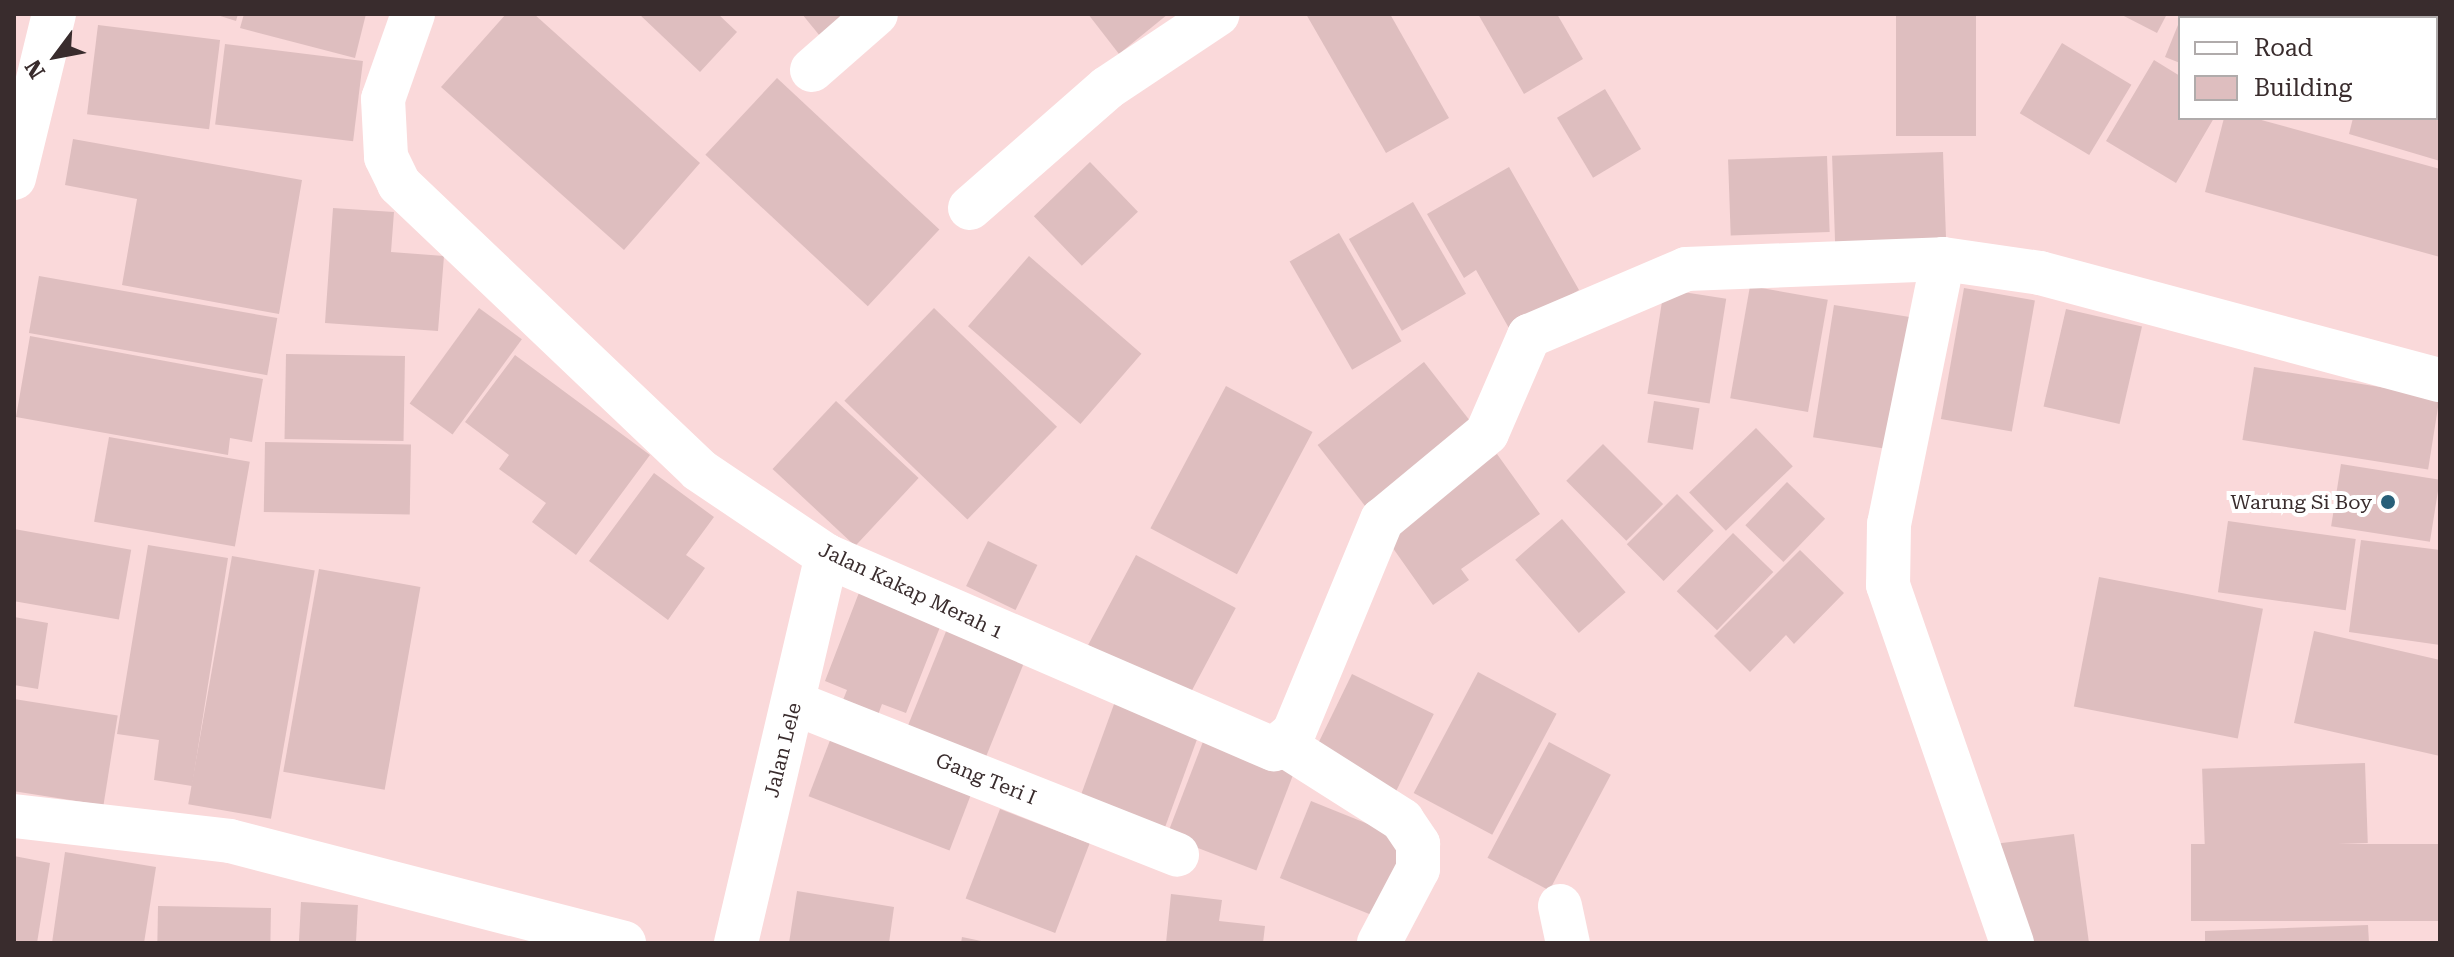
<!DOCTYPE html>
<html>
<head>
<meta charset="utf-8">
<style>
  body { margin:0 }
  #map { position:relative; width:2454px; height:957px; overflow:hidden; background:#fad9da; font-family:"Roboto Serif",serif }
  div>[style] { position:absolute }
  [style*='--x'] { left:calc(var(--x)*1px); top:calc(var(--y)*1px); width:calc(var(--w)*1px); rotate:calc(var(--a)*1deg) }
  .building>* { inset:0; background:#debebf; transform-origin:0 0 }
  .street>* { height:44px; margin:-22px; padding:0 22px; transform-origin:22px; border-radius:22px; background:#fff }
  .dots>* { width:22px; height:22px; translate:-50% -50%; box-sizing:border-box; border:4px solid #fff; border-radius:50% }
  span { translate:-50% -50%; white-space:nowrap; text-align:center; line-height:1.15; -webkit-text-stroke:8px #fff; paint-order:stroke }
  .poi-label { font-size:20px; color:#392c2d }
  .right { translate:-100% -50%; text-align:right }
  .street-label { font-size:20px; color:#392c2d }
  .frame { position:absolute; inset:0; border:16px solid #392c2d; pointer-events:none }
  .legend { position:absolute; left:2178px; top:16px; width:260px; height:104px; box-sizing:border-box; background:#fff; border:2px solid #b0abab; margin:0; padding:10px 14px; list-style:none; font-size:24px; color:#392c2d }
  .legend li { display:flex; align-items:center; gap:16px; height:40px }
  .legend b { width:40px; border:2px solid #b0abab }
  .north { position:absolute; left:16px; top:16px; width:80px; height:80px; -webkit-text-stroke:6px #fff; paint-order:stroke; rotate:238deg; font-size:22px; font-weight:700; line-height:32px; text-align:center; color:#392c2d }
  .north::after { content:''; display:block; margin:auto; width:28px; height:36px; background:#392c2d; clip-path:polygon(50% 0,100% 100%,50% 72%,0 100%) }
</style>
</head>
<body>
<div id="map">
  <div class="building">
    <div style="clip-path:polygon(214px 14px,238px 14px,236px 21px)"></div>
    <div style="clip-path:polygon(244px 14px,366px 14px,355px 58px,240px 28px)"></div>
    <div style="clip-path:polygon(506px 14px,534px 14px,700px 163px,624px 250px,441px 87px)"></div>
    <div style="clip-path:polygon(639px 14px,718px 14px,737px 32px,700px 72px)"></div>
    <div style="clip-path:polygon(802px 14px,857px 14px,824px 41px)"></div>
    <div style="clip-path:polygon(1088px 14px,1168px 14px,1119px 54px)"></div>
    <div style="clip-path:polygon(1306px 14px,1390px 14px,1449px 118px,1386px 153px)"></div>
    <div style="clip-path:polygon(1478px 14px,1557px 14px,1583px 59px,1524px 94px)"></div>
    <div style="left:1896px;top:14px;width:80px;height:122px"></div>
    <div style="clip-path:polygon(2120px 14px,2167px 14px,2157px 33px)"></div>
    <div style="left:2182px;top:14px;width:91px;height:4px"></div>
    <div style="clip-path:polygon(2351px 14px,2440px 14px,2440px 63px,2436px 18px)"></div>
    <div style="clip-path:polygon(2180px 20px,2180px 63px,2165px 57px)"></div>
    <div style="left:98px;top:25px;width:123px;height:90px;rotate:7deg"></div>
    <div style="left:2062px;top:43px;width:81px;height:82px;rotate:31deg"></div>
    <div style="left:225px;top:44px;width:139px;height:81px;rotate:7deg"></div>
    <div style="clip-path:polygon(2154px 60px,2180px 76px,2180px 118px,2214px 118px,2176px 183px,2106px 141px)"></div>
    <div style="left:777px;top:78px;width:222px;height:105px;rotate:43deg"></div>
    <div style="clip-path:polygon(2436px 82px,2440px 161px,2349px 134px,2353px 118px,2436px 118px)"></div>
    <div style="left:1605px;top:89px;width:70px;height:56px;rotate:59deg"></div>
    <div style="clip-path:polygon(2224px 118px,2254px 118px,2440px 169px,2440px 257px,2205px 192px)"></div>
    <div style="clip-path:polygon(73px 139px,302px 180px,279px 314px,122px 285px,137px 199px,65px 185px)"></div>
    <div style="left:1943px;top:152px;width:97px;height:111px;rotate:88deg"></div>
    <div style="left:1827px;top:156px;width:76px;height:99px;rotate:88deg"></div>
    <div style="left:1090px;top:162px;width:69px;height:78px;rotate:46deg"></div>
    <div style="clip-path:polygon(1509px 167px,1579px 290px,1510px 330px,1476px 270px,1464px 278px,1427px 214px)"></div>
    <div style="left:1413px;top:202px;width:106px;height:74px;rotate:60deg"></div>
    <div style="clip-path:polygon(333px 208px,394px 212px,391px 252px,444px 256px,438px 331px,325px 323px)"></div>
    <div style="left:1339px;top:233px;width:125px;height:57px;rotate:60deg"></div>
    <div style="left:1029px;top:256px;width:149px;height:93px;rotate:41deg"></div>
    <div style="left:39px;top:276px;width:242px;height:58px;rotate:10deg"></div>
    <div style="left:1750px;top:286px;width:79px;height:114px;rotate:10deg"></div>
    <div style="left:1964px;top:288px;width:72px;height:133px;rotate:10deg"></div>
    <div style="left:1664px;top:289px;width:63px;height:106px;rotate:9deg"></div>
    <div style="left:1834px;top:305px;width:80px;height:134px;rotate:9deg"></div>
    <div style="left:479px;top:308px;width:53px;height:118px;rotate:36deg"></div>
    <div style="left:934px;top:308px;width:171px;height:129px;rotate:44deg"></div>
    <div style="left:2066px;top:309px;width:78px;height:100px;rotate:13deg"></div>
    <div style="clip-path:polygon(30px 336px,263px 379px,252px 442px,230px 438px,228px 455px,16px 417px)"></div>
    <div style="left:286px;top:354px;width:119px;height:85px;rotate:1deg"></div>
    <div style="clip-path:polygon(515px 355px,650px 455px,576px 555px,532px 522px,546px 503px,499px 469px,509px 455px,465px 422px)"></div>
    <div style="left:1424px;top:362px;width:80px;height:135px;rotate:52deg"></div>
    <div style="left:2254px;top:367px;width:188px;height:74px;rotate:9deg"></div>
    <div style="left:1226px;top:386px;width:98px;height:161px;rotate:28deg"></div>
    <div style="left:836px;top:401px;width:113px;height:93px;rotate:43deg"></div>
    <div style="left:1654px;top:401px;width:46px;height:42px;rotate:9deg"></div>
    <div style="left:1756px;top:428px;width:53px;height:93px;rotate:46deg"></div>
    <div style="left:109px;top:437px;width:143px;height:86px;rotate:10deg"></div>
    <div style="left:265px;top:442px;width:146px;height:70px;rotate:1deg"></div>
    <div style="left:1603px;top:444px;width:85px;height:52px;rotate:45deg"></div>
    <div style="clip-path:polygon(1497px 454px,1540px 514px,1461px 569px,1469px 580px,1433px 605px,1383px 534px)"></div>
    <div style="left:2341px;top:464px;width:100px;height:63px;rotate:9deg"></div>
    <div style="clip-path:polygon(654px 473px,714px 517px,686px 555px,705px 568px,668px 620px,589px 561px)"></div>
    <div style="left:1787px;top:482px;width:53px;height:60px;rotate:44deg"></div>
    <div style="left:1677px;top:494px;width:52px;height:71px;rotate:45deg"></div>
    <div style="left:1562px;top:519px;width:97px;height:62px;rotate:49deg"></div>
    <div style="left:2228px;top:521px;width:129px;height:72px;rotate:8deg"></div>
    <div style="left:14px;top:529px;width:119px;height:71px;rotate:10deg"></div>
    <div style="left:1733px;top:533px;width:56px;height:81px;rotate:44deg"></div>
    <div style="clip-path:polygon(2361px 540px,2440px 550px,2440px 645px,2349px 632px)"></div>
    <div style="left:988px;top:541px;width:55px;height:50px;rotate:26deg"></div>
    <div style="clip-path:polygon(148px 545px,228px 558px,192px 786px,154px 780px,159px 740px,117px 734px)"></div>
    <div style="clip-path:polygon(1800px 550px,1844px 593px,1794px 644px,1786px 635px,1750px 672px,1714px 636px)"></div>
    <div style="left:1136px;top:555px;width:113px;height:102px;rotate:28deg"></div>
    <div style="left:232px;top:556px;width:84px;height:252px;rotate:10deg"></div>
    <div style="left:319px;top:569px;width:103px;height:206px;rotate:10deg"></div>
    <div style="left:2099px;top:577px;width:167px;height:132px;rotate:11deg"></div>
    <div style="clip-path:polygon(860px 590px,942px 622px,906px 713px,882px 704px,878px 715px,843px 700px,847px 690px,825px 681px)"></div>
    <div style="clip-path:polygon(14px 617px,48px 623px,38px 689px,14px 685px)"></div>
    <div style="left:949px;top:624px;width:84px;height:123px;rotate:22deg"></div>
    <div style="clip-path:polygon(2314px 631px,2440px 660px,2440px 756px,2294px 723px)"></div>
    <div style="left:1478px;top:672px;width:89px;height:137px;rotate:28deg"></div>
    <div style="left:1352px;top:674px;width:91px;height:90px;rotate:26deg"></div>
    <div style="left:1117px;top:696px;width:90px;height:114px;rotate:20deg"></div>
    <div style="left:14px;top:699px;width:105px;height:91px;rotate:9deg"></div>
    <div style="left:834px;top:730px;width:151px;height:71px;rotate:21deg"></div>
    <div style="left:1204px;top:739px;width:96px;height:104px;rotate:21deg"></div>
    <div style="left:1549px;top:742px;width:70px;height:131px;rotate:28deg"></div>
    <div style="left:2365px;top:763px;width:80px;height:163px;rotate:88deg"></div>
    <div style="left:1311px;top:801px;width:105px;height:83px;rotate:22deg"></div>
    <div style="left:1000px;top:809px;width:96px;height:96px;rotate:21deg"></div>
    <div style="clip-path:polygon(2074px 834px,2089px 943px,2023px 943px,1994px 844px)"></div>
    <div style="left:2440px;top:844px;width:77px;height:249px;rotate:90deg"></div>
    <div style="clip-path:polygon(65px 852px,156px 867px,144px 943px,52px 943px)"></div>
    <div style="clip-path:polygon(14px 856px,50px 863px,37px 943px,14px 943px)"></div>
    <div style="clip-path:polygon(797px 891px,894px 907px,889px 943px,789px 943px)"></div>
    <div style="clip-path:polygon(1171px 894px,1222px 900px,1219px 921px,1265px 926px,1263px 943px,1166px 943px)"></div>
    <div style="left:301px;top:902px;width:57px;height:41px;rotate:3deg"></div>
    <div style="left:158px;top:906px;width:113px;height:37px;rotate:1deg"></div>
    <div style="clip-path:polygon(2368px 925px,2369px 943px,2205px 943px,2205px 931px)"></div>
    <div style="clip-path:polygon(962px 937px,986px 942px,986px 943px,961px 943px)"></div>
  </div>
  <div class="street">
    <div style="--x:413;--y:14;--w:90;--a:109.4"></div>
    <div style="--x:383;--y:99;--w:58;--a:87"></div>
    <div style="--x:386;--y:157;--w:30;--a:64"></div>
    <div style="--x:399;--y:184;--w:414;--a:43.6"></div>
    <div style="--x:699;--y:470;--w:154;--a:33.9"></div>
    <div style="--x:827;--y:556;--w:487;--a:23.4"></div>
    <div style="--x:1274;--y:749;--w:26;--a:-40"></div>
    <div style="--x:1294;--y:732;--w:230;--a:-67.5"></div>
    <div style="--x:1382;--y:520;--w:136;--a:-39.6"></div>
    <div style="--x:1487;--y:433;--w:106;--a:-66.6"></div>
    <div style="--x:1529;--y:336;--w:171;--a:-23.1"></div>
    <div style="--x:1686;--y:269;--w:257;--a:-2.2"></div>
    <div style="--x:1943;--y:259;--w:98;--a:8.2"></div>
    <div style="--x:2040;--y:273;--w:414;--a:15"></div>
    <div style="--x:812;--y:70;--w:85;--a:-41.2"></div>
    <div style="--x:14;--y:178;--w:169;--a:-76.3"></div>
    <div style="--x:970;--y:208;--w:182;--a:-41.2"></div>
    <div style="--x:1107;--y:88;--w:133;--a:-33.7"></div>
    <div style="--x:1943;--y:259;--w:270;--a:101.5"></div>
    <div style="--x:1889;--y:524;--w:61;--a:90.9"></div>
    <div style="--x:1888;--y:585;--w:379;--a:70.9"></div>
    <div style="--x:794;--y:703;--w:412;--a:21.6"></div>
    <div style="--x:1284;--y:745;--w:140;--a:32.4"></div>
    <div style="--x:1402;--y:820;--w:29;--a:56"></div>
    <div style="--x:1418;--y:844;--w:25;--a:90"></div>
    <div style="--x:1418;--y:869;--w:84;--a:117.8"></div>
    <div style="--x:14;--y:816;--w:217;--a:6.6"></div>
    <div style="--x:230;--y:841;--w:407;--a:14.5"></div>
    <div style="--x:1560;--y:906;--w:38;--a:78"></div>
    <div style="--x:736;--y:943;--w:398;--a:-76.8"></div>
  </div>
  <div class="dots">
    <div style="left:2388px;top:502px;background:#285f79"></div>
  </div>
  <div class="poi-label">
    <span class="right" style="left:2372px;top:502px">Warung Si Boy</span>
  </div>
  <div class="street-label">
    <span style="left:911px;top:591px;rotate:25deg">Jalan Kakap Merah 1</span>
    <span style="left:783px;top:750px;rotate:-76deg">Jalan Lele</span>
    <span style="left:986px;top:779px;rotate:22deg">Gang Teri I</span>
  </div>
  <div class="frame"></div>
  <ul class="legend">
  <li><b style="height:10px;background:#fff"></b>Road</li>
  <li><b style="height:22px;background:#debebf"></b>Building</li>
  </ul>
  <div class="north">N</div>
</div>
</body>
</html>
